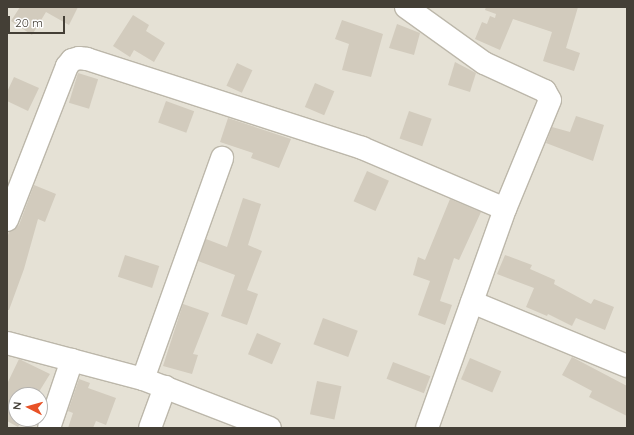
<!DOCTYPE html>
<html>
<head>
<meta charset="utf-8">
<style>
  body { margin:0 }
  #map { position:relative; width:634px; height:435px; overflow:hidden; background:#f2efe6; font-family:Quicksand,sans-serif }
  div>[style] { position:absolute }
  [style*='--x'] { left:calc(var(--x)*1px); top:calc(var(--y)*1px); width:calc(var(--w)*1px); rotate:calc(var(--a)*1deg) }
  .residential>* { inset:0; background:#e5e1d5 }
  .building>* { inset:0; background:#d2cbbd; transform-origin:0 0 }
  .roads { filter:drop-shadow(1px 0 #bcb7aa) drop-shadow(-1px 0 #bcb7aa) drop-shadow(0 1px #bcb7aa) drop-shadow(0 -1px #bcb7aa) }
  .minor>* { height:22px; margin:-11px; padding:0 11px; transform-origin:11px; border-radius:11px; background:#fff }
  span { translate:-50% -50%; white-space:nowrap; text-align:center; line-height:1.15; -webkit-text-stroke:3px #fff; paint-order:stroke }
  .frame { position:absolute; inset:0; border:8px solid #443f36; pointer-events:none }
  .north { position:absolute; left:8px; top:387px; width:40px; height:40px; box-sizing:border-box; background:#fff; border:1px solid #b4b2af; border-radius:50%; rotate:276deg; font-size:11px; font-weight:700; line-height:16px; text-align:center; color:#443f36 }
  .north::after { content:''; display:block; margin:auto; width:14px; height:18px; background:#e85227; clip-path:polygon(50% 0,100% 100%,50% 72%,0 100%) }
  .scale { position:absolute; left:8px; top:16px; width:57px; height:18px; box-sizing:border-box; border:2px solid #443f36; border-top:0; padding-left:5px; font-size:12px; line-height:14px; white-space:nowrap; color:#443f36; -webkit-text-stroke:3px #fff; paint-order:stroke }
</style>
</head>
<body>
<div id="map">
  <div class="residential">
    <div style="clip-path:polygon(evenodd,7px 7px,627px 7px,627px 428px,7px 428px,7px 7px,16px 395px,40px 395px,40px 419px,16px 419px,16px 395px)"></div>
  </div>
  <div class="building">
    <div style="clip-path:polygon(20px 7px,78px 7px,69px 25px,46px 12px,32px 35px,11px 21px)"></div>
    <div style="clip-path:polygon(486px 7px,578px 7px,566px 48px,580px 53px,574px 71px,543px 61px,552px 32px,513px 19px,500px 50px,475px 39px,482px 22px,487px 24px,490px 16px,495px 18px,496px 14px,485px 10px)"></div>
    <div style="clip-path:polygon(133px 15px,149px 25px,146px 31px,165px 43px,154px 62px,134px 50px,130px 57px,113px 46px)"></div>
    <div style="clip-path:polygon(342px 20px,383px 34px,371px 77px,342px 70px,349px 44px,335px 39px)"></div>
    <div style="clip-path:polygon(397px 24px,420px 33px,414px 55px,389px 48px)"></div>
    <div style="clip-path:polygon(455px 62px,476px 73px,470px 92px,448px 85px)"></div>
    <div style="left:237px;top:63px;width:17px;height:25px;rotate:25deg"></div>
    <div style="left:78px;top:73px;width:21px;height:31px;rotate:17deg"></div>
    <div style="clip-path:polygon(14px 77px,39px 88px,28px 111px,7px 101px,7px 92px)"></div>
    <div style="left:315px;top:83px;width:21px;height:26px;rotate:23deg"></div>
    <div style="left:166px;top:101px;width:30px;height:23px;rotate:20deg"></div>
    <div style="left:409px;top:111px;width:24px;height:29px;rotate:19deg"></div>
    <div style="clip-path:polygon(576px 116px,604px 125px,593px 161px,546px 143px,552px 127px,570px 132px)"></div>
    <div style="clip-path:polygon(228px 118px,291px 139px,279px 168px,251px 158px,253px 153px,220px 142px)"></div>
    <div style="left:367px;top:171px;width:24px;height:33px;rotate:24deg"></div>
    <div style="clip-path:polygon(34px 185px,56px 194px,45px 222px,38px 219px,24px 269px,9px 310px,7px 310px,7px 238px,9px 232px,19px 225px)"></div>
    <div style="clip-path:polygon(243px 198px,261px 204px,248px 245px,262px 251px,247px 290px,258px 294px,247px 325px,221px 316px,235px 275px,198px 261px,206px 239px,227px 247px)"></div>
    <div style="clip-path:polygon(450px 199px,481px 212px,459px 260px,454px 258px,440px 301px,452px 305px,445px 325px,418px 315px,430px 281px,413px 275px,418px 257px,425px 260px)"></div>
    <div style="left:125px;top:255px;width:36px;height:23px;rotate:18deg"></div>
    <div style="clip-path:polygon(505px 255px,532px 265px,530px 269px,555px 280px,554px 284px,591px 304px,594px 299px,614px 307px,605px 330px,576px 318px,572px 326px,548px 314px,547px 316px,526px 307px,534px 288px,497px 274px)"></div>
    <div style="clip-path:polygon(183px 304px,209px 313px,193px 354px,198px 355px,192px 374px,163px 366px)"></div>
    <div style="left:323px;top:318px;width:37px;height:28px;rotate:20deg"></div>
    <div style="left:257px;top:333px;width:26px;height:23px;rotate:23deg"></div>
    <div style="clip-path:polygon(572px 357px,627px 386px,627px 416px,589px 397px,592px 391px,562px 375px)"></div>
    <div style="left:470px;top:358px;width:34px;height:23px;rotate:23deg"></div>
    <div style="clip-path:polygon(19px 359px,50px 374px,37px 395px,16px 395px,16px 419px,23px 419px,18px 427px,7px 421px,7px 384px)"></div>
    <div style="left:393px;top:362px;width:40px;height:18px;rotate:21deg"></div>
    <div style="clip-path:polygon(79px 379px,90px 383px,88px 388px,116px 398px,106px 425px,96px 421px,93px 428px,68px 428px,73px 413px,68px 411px)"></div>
    <div style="left:317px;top:381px;width:25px;height:34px;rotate:12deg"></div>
  </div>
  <div class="roads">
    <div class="minor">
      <div style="--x:406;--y:7;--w:96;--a:35.7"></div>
      <div style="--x:484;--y:63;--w:67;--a:24.7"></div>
      <div style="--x:545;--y:91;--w:10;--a:61"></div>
      <div style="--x:550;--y:100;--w:118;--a:112.4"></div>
      <div style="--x:505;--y:209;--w:232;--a:109.6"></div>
      <div style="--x:7;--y:220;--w:165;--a:-68.7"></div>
      <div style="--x:67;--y:66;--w:8;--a:-50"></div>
      <div style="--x:72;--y:60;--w:7;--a:-16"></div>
      <div style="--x:79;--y:58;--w:8;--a:7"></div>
      <div style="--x:87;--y:59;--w:289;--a:17.9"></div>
      <div style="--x:362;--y:148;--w:155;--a:23.1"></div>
      <div style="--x:472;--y:302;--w:168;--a:22.4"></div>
      <div style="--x:7;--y:343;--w:141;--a:14.8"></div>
      <div style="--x:143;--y:379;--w:136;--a:21.1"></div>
      <div style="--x:143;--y:379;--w:235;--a:-70.3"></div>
      <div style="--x:49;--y:428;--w:72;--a:-71.3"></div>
      <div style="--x:150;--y:428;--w:44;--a:-69.9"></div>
    </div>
  </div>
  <div class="frame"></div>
  <div class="north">N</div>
  <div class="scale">20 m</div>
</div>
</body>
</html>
